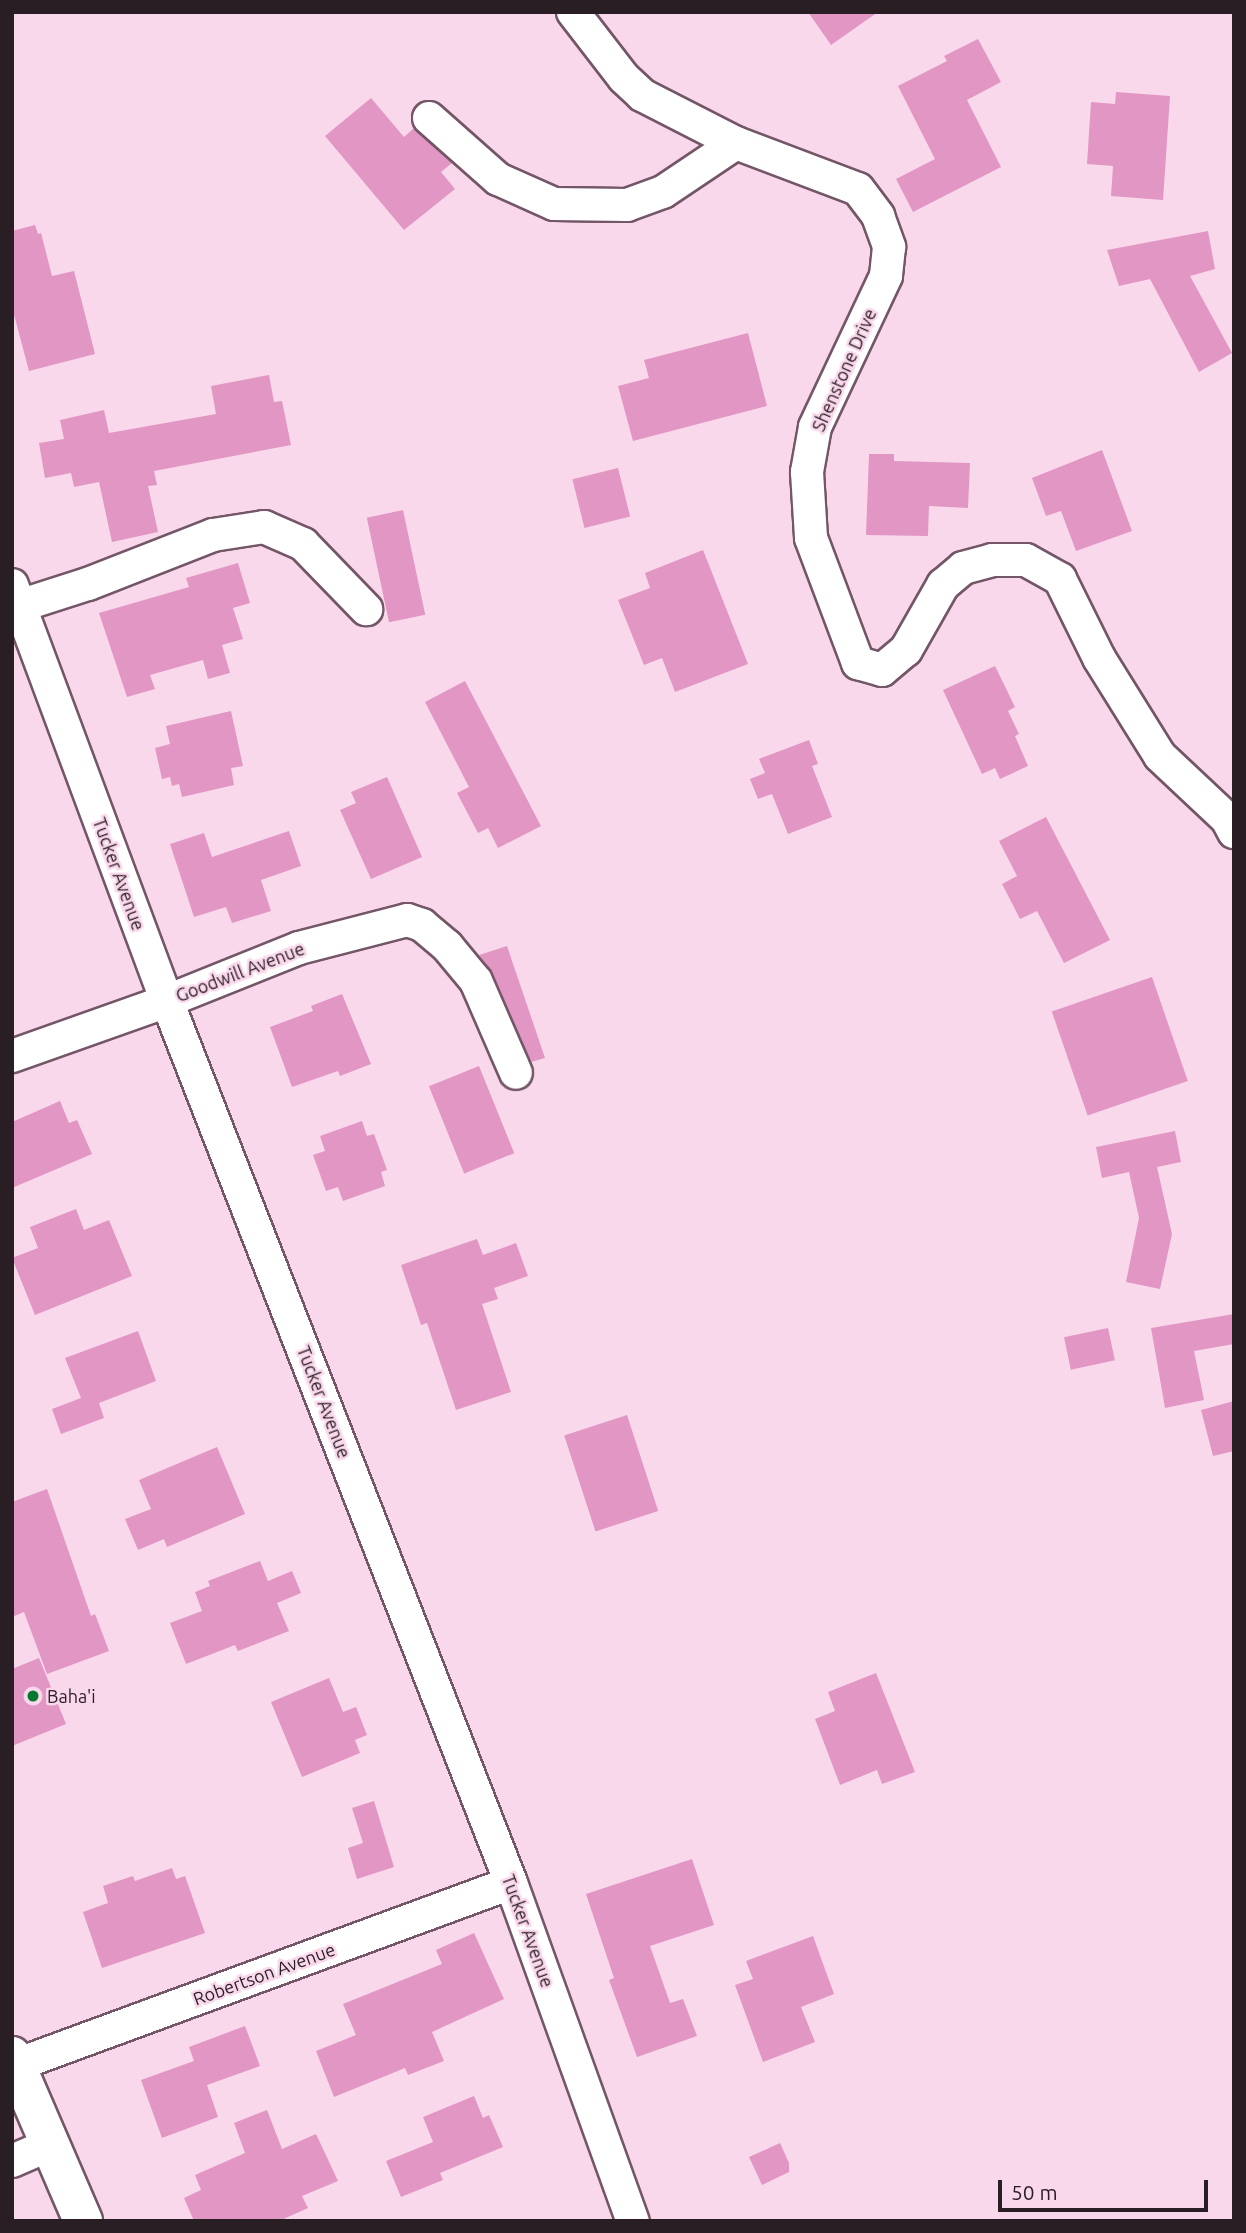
<!DOCTYPE html>
<html>
<head>
<meta charset="utf-8">
<style>
  body { margin:0 }
  #map { position:relative; width:1246px; height:2233px; overflow:hidden; background:#fad8eb; font-family:Ubuntu,sans-serif }
  div>[style] { position:absolute }
  [style*='--x'] { left:calc(var(--x)*1px); top:calc(var(--y)*1px); width:calc(var(--w)*1px); rotate:calc(var(--a)*1deg) }
  .building>* { inset:0; background:#e196c4; transform-origin:0 0 }
  .roads { filter:drop-shadow(2px 0 #735667) drop-shadow(-2px 0 #735667) drop-shadow(0 2px #735667) drop-shadow(0 -2px #735667) }
  .minor>* { height:32px; margin:-16px; padding:0 16px; transform-origin:16px; border-radius:16px; background:#fff }
  .major>* { height:38px; margin:-19px; padding:0 19px; transform-origin:19px; border-radius:19px; background:#fff }
  .dots>* { width:19px; height:19px; translate:-50% -50%; box-sizing:border-box; border:4px solid #fad8eb; border-radius:50% }
  span { translate:-50% -50%; white-space:nowrap; text-align:center; line-height:1.15; -webkit-text-stroke:5px #fad8eb; paint-order:stroke }
  .street-label { font-size:18px; color:#2a1e25 }
  .poi-label { font-size:18px; color:#2a1e25 }
  .left { translate:0 -50%; text-align:left }
  .frame { position:absolute; inset:0; border:14px solid #2a1e25; pointer-events:none }
  .scale { position:absolute; left:998px; top:2180px; width:210px; height:32px; box-sizing:border-box; border:4px solid #2a1e25; border-top:0; padding-left:9px; font-size:21px; line-height:24px; white-space:nowrap; color:#2a1e25; -webkit-text-stroke:5px #fad8eb; paint-order:stroke }
</style>
</head>
<body>
<div id="map">
  <div class="building">
    <div style="clip-path:polygon(808px 12px,878px 12px,831px 45px)"></div>
    <div style="clip-path:polygon(978px 39px,1001px 82px,967px 100px,1001px 167px,913px 212px,896px 179px,935px 159px,898px 86px,947px 61px,944px 56px)"></div>
    <div style="clip-path:polygon(1116px 92px,1170px 96px,1163px 200px,1111px 196px,1113px 166px,1087px 164px,1091px 102px,1115px 104px)"></div>
    <div style="clip-path:polygon(371px 98px,404px 137px,414px 128px,452px 163px,441px 172px,455px 189px,404px 230px,325px 136px)"></div>
    <div style="clip-path:polygon(35px 225px,38px 234px,41px 233px,52px 276px,74px 271px,95px 354px,29px 371px,12px 307px,12px 231px)"></div>
    <div style="clip-path:polygon(1208px 231px,1215px 269px,1190px 276px,1232px 353px,1199px 372px,1150px 279px,1119px 286px,1107px 250px)"></div>
    <div style="clip-path:polygon(748px 333px,767px 406px,633px 441px,618px 386px,649px 378px,644px 360px)"></div>
    <div style="clip-path:polygon(269px 375px,274px 402px,282px 401px,291px 445px,154px 471px,157px 485px,148px 486px,158px 532px,112px 542px,99px 482px,74px 487px,71px 473px,45px 478px,39px 443px,64px 439px,60px 420px,104px 410px,109px 433px,216px 414px,211px 386px)"></div>
    <div style="clip-path:polygon(1102px 450px,1132px 531px,1076px 551px,1061px 511px,1046px 516px,1032px 478px)"></div>
    <div style="clip-path:polygon(869px 454px,894px 454px,894px 461px,970px 463px,968px 508px,929px 506px,928px 536px,866px 535px)"></div>
    <div style="left:618px;top:468px;width:50px;height:47px;rotate:76deg"></div>
    <div style="left:403px;top:510px;width:107px;height:37px;rotate:78deg"></div>
    <div style="clip-path:polygon(703px 550px,748px 664px,675px 692px,662px 658px,644px 665px,618px 600px,650px 588px,645px 573px)"></div>
    <div style="clip-path:polygon(238px 563px,250px 603px,233px 608px,243px 639px,222px 645px,230px 673px,208px 679px,203px 660px,150px 675px,155px 689px,127px 697px,99px 613px,189px 587px,186px 578px)"></div>
    <div style="clip-path:polygon(995px 666px,1015px 707px,1008px 711px,1019px 734px,1015px 736px,1028px 766px,1000px 779px,995px 768px,982px 774px,943px 690px)"></div>
    <div style="clip-path:polygon(465px 681px,541px 826px,498px 848px,488px 828px,478px 833px,457px 793px,469px 787px,425px 702px)"></div>
    <div style="clip-path:polygon(231px 711px,243px 766px,231px 768px,234px 785px,182px 797px,179px 784px,172px 786px,170px 777px,162px 779px,155px 748px,170px 744px,166px 726px)"></div>
    <div style="clip-path:polygon(809px 740px,818px 764px,812px 766px,832px 817px,788px 834px,772px 794px,758px 799px,750px 779px,765px 773px,759px 759px)"></div>
    <div style="clip-path:polygon(387px 777px,422px 857px,371px 879px,340px 810px,356px 803px,351px 792px)"></div>
    <div style="clip-path:polygon(1046px 817px,1110px 940px,1064px 963px,1037px 911px,1020px 919px,1002px 884px,1017px 876px,999px 841px)"></div>
    <div style="clip-path:polygon(289px 831px,301px 866px,261px 880px,271px 911px,232px 923px,226px 907px,194px 917px,170px 844px,204px 833px,212px 857px)"></div>
    <div style="clip-path:polygon(507px 946px,545px 1058px,531px 1062px,493px 974px,479px 955px)"></div>
    <div style="left:1152px;top:977px;width:110px;height:106px;rotate:71deg"></div>
    <div style="clip-path:polygon(342px 994px,371px 1064px,340px 1076px,338px 1071px,292px 1087px,270px 1027px,313px 1011px,311px 1006px)"></div>
    <div style="left:479px;top:1066px;width:94px;height:54px;rotate:68deg"></div>
    <div style="clip-path:polygon(60px 1101px,69px 1123px,77px 1120px,92px 1154px,12px 1188px,12px 1122px)"></div>
    <div style="clip-path:polygon(362px 1121px,367px 1136px,374px 1134px,387px 1170px,381px 1172px,385px 1186px,343px 1201px,338px 1187px,326px 1191px,313px 1155px,325px 1151px,320px 1136px)"></div>
    <div style="clip-path:polygon(1175px 1131px,1181px 1162px,1157px 1167px,1172px 1234px,1160px 1289px,1126px 1282px,1139px 1218px,1129px 1172px,1102px 1178px,1096px 1147px)"></div>
    <div style="clip-path:polygon(76px 1209px,84px 1230px,109px 1220px,132px 1276px,35px 1315px,12px 1258px,38px 1248px,30px 1227px)"></div>
    <div style="clip-path:polygon(477px 1239px,483px 1255px,516px 1243px,528px 1276px,494px 1288px,498px 1299px,482px 1304px,511px 1392px,456px 1410px,427px 1323px,421px 1325px,401px 1265px)"></div>
    <div style="clip-path:polygon(1234px 1314px,1234px 1344px,1194px 1351px,1204px 1400px,1165px 1408px,1151px 1328px)"></div>
    <div style="left:1108px;top:1328px;width:33px;height:45px;rotate:78deg"></div>
    <div style="clip-path:polygon(138px 1331px,156px 1381px,99px 1403px,104px 1418px,61px 1434px,52px 1409px,81px 1398px,65px 1358px)"></div>
    <div style="clip-path:polygon(1234px 1401px,1234px 1451px,1213px 1456px,1201px 1410px)"></div>
    <div style="left:627px;top:1415px;width:101px;height:66px;rotate:72deg"></div>
    <div style="clip-path:polygon(217px 1447px,245px 1514px,167px 1547px,164px 1539px,138px 1550px,125px 1519px,151px 1509px,139px 1480px)"></div>
    <div style="clip-path:polygon(47px 1489px,91px 1616px,95px 1614px,109px 1651px,47px 1674px,24px 1612px,12px 1617px,12px 1502px)"></div>
    <div style="clip-path:polygon(260px 1561px,268px 1581px,292px 1571px,301px 1593px,277px 1603px,289px 1631px,238px 1651px,235px 1645px,186px 1664px,170px 1623px,202px 1611px,195px 1592px,210px 1586px,208px 1581px)"></div>
    <div style="clip-path:polygon(39px 1658px,66px 1724px,12px 1746px,12px 1669px)"></div>
    <div style="clip-path:polygon(876px 1673px,915px 1772px,882px 1784px,877px 1770px,840px 1785px,815px 1719px,835px 1711px,828px 1692px)"></div>
    <div style="clip-path:polygon(329px 1678px,343px 1712px,356px 1707px,367px 1735px,355px 1740px,360px 1753px,302px 1777px,271px 1702px)"></div>
    <div style="clip-path:polygon(374px 1801px,394px 1867px,357px 1879px,348px 1848px,363px 1843px,352px 1808px)"></div>
    <div style="clip-path:polygon(692px 1859px,714px 1925px,650px 1946px,670px 2003px,683px 1999px,697px 2036px,637px 2057px,609px 1980px,614px 1978px,586px 1894px)"></div>
    <div style="clip-path:polygon(172px 1868px,176px 1879px,185px 1876px,205px 1933px,102px 1968px,83px 1912px,108px 1903px,103px 1886px,133px 1876px,135px 1881px)"></div>
    <div style="clip-path:polygon(474px 1933px,504px 1999px,432px 2032px,444px 2061px,408px 2075px,405px 2068px,334px 2097px,316px 2051px,356px 2035px,343px 2004px,442px 1964px,436px 1950px)"></div>
    <div style="clip-path:polygon(813px 1936px,834px 1994px,801px 2007px,815px 2042px,763px 2062px,735px 1985px,753px 1979px,746px 1961px)"></div>
    <div style="clip-path:polygon(245px 2026px,260px 2066px,207px 2085px,218px 2117px,162px 2138px,141px 2080px,194px 2061px,189px 2047px)"></div>
    <div style="clip-path:polygon(474px 2096px,483px 2118px,489px 2115px,503px 2147px,440px 2173px,443px 2180px,401px 2197px,386px 2161px,433px 2142px,423px 2117px)"></div>
    <div style="clip-path:polygon(267px 2110px,282px 2149px,316px 2134px,338px 2181px,302px 2196px,308px 2208px,279px 2221px,194px 2221px,184px 2198px,201px 2190px,195px 2175px,245px 2153px,234px 2123px)"></div>
    <div style="clip-path:polygon(780px 2143px,789px 2163px,789px 2172px,762px 2185px,749px 2157px)"></div>
  </div>
  <div class="roads">
    <div class="minor">
      <div style="--x:573;--y:12;--w:83;--a:52.3"></div>
      <div style="--x:624;--y:78;--w:25;--a:43"></div>
      <div style="--x:642;--y:95;--w:106;--a:27.1"></div>
      <div style="--x:736;--y:143;--w:130;--a:20.7"></div>
      <div style="--x:858;--y:189;--w:34;--a:53"></div>
      <div style="--x:878;--y:216;--w:33;--a:70"></div>
      <div style="--x:889;--y:247;--w:29;--a:96"></div>
      <div style="--x:886;--y:276;--w:167;--a:115.2"></div>
      <div style="--x:815;--y:427;--w:46;--a:100.1"></div>
      <div style="--x:807;--y:472;--w:66;--a:86.5"></div>
      <div style="--x:811;--y:538;--w:134;--a:69.4"></div>
      <div style="--x:858;--y:663;--w:25;--a:16"></div>
      <div style="--x:882;--y:670;--w:31;--a:-40"></div>
      <div style="--x:906;--y:650;--w:75;--a:-60.4"></div>
      <div style="--x:943;--y:585;--w:26;--a:-40"></div>
      <div style="--x:963;--y:568;--w:30;--a:-15"></div>
      <div style="--x:992;--y:560;--w:34;--a:0"></div>
      <div style="--x:1026;--y:560;--w:39;--a:29"></div>
      <div style="--x:1060;--y:579;--w:88;--a:63.7"></div>
      <div style="--x:1099;--y:658;--w:115;--a:58.1"></div>
      <div style="--x:1160;--y:756;--w:92;--a:43.2"></div>
      <div style="--x:1227;--y:819;--w:15;--a:62"></div>
      <div style="--x:429;--y:118;--w:92;--a:41.5"></div>
      <div style="--x:498;--y:179;--w:61;--a:24.1"></div>
      <div style="--x:554;--y:204;--w:73;--a:0.8"></div>
      <div style="--x:627;--y:205;--w:38;--a:-20"></div>
      <div style="--x:663;--y:192;--w:88;--a:-33.9"></div>
      <div style="--x:12;--y:585;--w:444;--a:69.6"></div>
      <div style="--x:167;--y:1001;--w:947;--a:68.69"></div>
      <div style="--x:511;--y:1883;--w:359;--a:70.2"></div>
      <div style="--x:19;--y:606;--w:72;--a:-17.7"></div>
      <div style="--x:88;--y:584;--w:134;--a:-21.4"></div>
      <div style="--x:213;--y:535;--w:52;--a:-8.9"></div>
      <div style="--x:264;--y:527;--w:43;--a:23.6"></div>
      <div style="--x:303;--y:544;--w:91;--a:45.9"></div>
      <div style="--x:12;--y:1056;--w:164;--a:-19.5"></div>
      <div style="--x:167;--y:1001;--w:142;--a:-21.9"></div>
      <div style="--x:299;--y:948;--w:112;--a:-14.5"></div>
      <div style="--x:407;--y:920;--w:16;--a:18"></div>
      <div style="--x:422;--y:925;--w:33;--a:40"></div>
      <div style="--x:447;--y:946;--w:45;--a:50.4"></div>
      <div style="--x:476;--y:981;--w:100;--a:66.5"></div>
      <div style="--x:16;--y:2065;--w:527;--a:-20.19"></div>
      <div style="--x:12;--y:2161;--w:40;--a:-23.4"></div>
    </div>
    <div class="major">
      <div style="--x:12;--y:2056;--w:180;--a:66.7"></div>
    </div>
  </div>
  <div class="dots">
    <div style="left:33px;top:1696px;background:#06792e"></div>
  </div>
  <div class="street-label">
    <span style="left:844px;top:370px;rotate:-66deg">Shenstone Drive</span>
    <span style="left:119px;top:874px;rotate:70deg">Tucker Avenue</span>
    <span style="left:240px;top:972px;rotate:-21deg">Goodwill Avenue</span>
    <span style="left:324px;top:1402px;rotate:69deg">Tucker Avenue</span>
    <span style="left:528px;top:1931px;rotate:70deg">Tucker Avenue</span>
    <span style="left:264px;top:1974px;rotate:-20deg">Robertson Avenue</span>
  </div>
  <div class="poi-label">
    <span class="left" style="left:47px;top:1696px">Baha'i</span>
  </div>
  <div class="frame"></div>
  <div class="scale">50 m</div>
</div>
</body>
</html>
